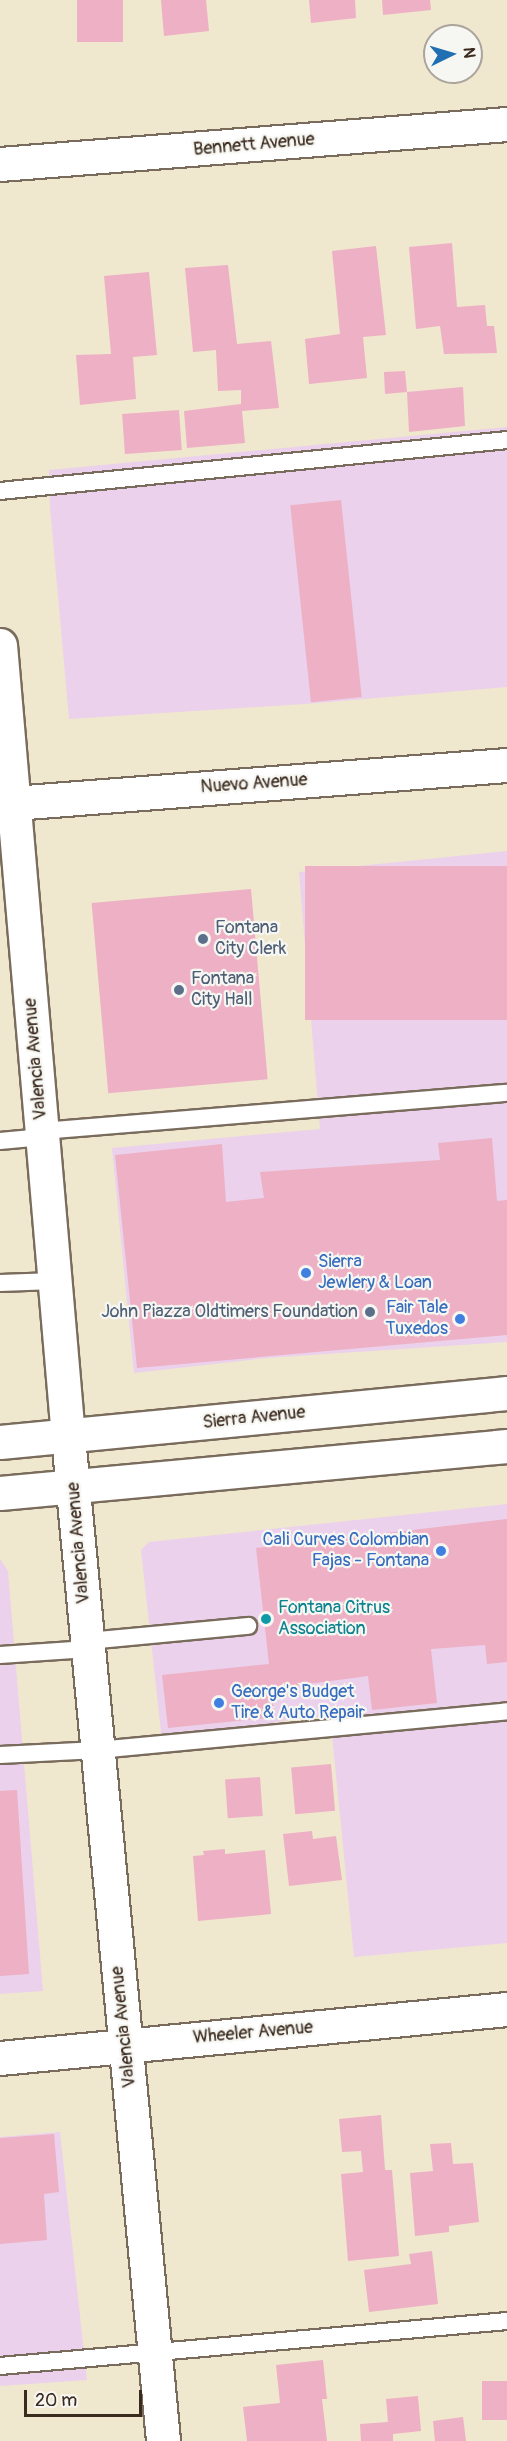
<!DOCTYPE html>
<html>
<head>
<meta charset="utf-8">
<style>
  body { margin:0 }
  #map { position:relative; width:507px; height:2441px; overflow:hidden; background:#f0e7cf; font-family:Pangolin,sans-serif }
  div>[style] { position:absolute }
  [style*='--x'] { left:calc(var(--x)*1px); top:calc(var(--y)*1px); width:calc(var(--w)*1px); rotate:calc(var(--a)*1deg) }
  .built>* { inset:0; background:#ebd1eb }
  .building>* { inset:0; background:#edb0c4; transform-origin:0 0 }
  .roads { filter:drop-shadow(2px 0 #7a6c5c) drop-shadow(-2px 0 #7a6c5c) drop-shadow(0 2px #7a6c5c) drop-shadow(0 -2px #7a6c5c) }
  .service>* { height:16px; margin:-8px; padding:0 8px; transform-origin:8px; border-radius:8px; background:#fff }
  .minor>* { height:33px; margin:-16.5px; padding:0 16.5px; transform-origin:16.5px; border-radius:16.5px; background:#fff }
  .primary>* { height:33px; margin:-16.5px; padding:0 16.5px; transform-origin:16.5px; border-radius:16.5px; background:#fff }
  .dots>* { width:16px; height:16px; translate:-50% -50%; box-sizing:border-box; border:3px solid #f6f6f2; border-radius:50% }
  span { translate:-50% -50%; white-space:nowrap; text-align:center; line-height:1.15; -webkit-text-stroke:4.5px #f6f6f2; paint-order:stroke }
  .street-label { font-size:18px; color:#3b2a1e }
  .service-label { font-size:18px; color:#4e5e75 }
  .left { translate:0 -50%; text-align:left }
  .right { translate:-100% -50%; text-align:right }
  .shop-label { font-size:18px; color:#366cbe }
  .culture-label { font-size:18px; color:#0d838f }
  .north { position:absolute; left:423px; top:24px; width:60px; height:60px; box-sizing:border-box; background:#f6f6f2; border:2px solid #aba49d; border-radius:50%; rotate:85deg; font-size:16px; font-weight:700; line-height:24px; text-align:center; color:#3b2a1e }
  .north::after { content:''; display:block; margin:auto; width:21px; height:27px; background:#1f6fb2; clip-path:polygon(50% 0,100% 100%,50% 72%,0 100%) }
  .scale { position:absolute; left:24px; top:2390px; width:118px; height:27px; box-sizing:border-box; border:3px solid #3b2a1e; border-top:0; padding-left:8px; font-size:18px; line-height:21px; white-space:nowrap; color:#3b2a1e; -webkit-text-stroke:4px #f6f6f2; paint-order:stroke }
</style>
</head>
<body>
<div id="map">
  <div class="built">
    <div style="clip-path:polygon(507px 427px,507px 687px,305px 704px,69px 719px,50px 507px,49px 470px)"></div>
    <div style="clip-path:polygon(507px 851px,507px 1342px,266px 1358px,134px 1373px,112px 1148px,320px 1129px,299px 872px)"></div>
    <div style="clip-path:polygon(507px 1504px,507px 1943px,354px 1957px,330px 1715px,275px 1722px,276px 1729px,162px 1741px,141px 1550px,149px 1542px)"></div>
    <div style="clip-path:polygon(0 1559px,8px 1571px,43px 1991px,0 1994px)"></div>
    <div style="clip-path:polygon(60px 2132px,87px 2380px,0 2386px,0 2137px)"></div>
  </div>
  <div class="building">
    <div style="left:77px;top:0;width:46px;height:42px"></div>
    <div style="clip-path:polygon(161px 0,206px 0,209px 31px,164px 36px)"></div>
    <div style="clip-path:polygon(309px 0,355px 0,356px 18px,311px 23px)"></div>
    <div style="clip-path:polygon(382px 0,430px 0,431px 10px,383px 15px)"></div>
    <div style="clip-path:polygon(452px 243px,457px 307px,485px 305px,487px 326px,494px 326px,497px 353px,444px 354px,440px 326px,416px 329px,409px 247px)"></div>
    <div style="clip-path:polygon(376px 246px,386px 335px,363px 337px,367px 378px,309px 384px,305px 339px,340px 334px,332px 251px)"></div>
    <div style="clip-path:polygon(228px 265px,237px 344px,271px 341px,279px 408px,242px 411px,245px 443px,187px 448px,184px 411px,241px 404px,241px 390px,218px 391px,216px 350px,193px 352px,185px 268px)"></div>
    <div style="clip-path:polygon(149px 272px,157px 355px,133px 357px,136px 399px,80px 405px,76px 355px,111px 354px,104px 276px)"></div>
    <div style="clip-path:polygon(405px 371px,407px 392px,463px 387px,465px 426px,409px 432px,407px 392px,385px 394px,384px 372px)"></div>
    <div style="left:179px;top:410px;width:40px;height:57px;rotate:86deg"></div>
    <div style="left:341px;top:500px;width:198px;height:51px;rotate:84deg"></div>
    <div style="left:507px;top:866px;width:154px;height:202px;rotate:90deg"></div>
    <div style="left:251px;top:889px;width:191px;height:160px;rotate:85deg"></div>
    <div style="clip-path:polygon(492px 1138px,497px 1201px,507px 1200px,507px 1335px,137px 1368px,115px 1155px,222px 1144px,226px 1202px,264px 1198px,260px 1172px,440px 1160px,438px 1143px)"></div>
    <div style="clip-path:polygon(507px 1519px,507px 1662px,487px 1664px,485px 1645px,431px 1649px,437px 1703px,372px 1710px,368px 1676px,271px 1689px,275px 1717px,168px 1728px,162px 1675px,269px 1664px,256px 1548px)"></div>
    <div style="left:331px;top:1764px;width:47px;height:40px;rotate:85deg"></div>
    <div style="left:260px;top:1777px;width:39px;height:35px;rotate:86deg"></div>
    <div style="clip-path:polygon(17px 1790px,29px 1974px,0 1976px,0 1791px)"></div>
    <div style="clip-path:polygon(312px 1831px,313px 1839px,336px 1836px,342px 1880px,289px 1886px,283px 1834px)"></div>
    <div style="clip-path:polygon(225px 1849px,225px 1854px,265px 1850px,271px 1914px,198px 1921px,193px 1856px,204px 1855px,203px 1851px)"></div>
    <div style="clip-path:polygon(381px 2115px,385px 2170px,392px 2170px,399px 2256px,348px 2261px,341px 2174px,363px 2172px,361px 2151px,342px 2152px,339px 2119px)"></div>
    <div style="clip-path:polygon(54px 2134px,59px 2192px,44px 2194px,47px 2240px,0 2244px,0 2138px)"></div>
    <div style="clip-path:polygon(451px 2143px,453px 2164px,473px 2163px,479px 2222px,449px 2226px,449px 2232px,415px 2236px,410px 2173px,433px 2171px,430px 2144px)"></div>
    <div style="clip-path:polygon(432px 2251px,438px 2304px,369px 2312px,364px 2270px,411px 2264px,409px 2254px)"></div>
    <div style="clip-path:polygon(323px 2360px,327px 2399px,322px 2399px,327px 2441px,247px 2441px,243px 2407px,280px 2403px,276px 2365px)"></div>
    <div style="left:507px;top:2381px;width:39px;height:25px;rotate:90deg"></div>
    <div style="clip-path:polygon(418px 2396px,421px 2431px,393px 2434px,393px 2441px,361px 2441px,360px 2424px,388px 2422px,386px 2399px)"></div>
    <div style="clip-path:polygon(463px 2417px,466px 2441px,435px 2441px,433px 2421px)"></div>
  </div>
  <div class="roads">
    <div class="service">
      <div style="--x:0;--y:491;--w:510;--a:-5.74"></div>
      <div style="--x:42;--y:1131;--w:467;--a:-4.7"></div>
      <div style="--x:0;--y:1141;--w:43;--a:-5.3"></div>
      <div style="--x:0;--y:1283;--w:55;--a:-2.1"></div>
      <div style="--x:88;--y:1641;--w:161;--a:-5.4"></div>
      <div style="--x:0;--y:1655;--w:88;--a:-3.9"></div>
      <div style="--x:0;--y:1755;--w:98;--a:-2.9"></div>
      <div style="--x:98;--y:1750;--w:411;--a:-5.4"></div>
      <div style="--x:0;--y:2366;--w:509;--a:-5.07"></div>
    </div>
    <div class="minor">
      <div style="--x:0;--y:164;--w:509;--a:-4.51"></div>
      <div style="--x:0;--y:645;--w:795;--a:85.09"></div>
      <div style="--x:68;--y:1437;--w:1008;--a:84.59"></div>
      <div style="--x:0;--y:804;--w:508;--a:-4.4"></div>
      <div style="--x:0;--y:2058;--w:509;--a:-5.52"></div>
    </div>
    <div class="primary">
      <div style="--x:0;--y:1442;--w:509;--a:-5.52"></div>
      <div style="--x:0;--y:1493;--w:509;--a:-5.3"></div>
    </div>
  </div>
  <div class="dots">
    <div style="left:203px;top:939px;background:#5c6f8a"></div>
    <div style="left:179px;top:990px;background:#5c6f8a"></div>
    <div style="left:306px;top:1273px;background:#3f7fe0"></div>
    <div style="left:370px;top:1312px;background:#5c6f8a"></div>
    <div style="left:460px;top:1319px;background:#3f7fe0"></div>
    <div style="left:441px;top:1551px;background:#3f7fe0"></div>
    <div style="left:266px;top:1619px;background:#0f9aa8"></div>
    <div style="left:219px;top:1703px;background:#3f7fe0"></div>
  </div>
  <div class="street-label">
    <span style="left:254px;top:145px;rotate:-5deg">Bennett Avenue</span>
    <span style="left:254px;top:784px;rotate:-4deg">Nuevo Avenue</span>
    <span style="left:36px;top:1059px;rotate:-95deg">Valencia Avenue</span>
    <span style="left:254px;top:1418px;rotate:-6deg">Sierra Avenue</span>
    <span style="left:79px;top:1543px;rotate:-95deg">Valencia Avenue</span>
    <span style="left:124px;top:2027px;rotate:-96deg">Valencia Avenue</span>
    <span style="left:253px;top:2033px;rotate:-5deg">Wheeler Avenue</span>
  </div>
  <div class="service-label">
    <span class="left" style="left:215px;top:939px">Fontana<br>City Clerk</span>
    <span class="left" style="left:191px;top:990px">Fontana<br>City Hall</span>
    <span class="right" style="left:358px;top:1312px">John Piazza Oldtimers Foundation</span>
  </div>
  <div class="shop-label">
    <span class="left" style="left:318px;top:1273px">Sierra<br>Jewlery &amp; Loan</span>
    <span class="right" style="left:448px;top:1319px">Fair Tale<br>Tuxedos</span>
    <span class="right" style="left:429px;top:1551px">Cali Curves Colombian<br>Fajas - Fontana</span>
    <span class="left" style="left:231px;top:1703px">George's Budget<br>Tire &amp; Auto Repair</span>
  </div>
  <div class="culture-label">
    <span class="left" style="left:278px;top:1619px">Fontana Citrus<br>Association</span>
  </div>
  <div class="north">N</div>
  <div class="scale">20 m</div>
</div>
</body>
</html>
